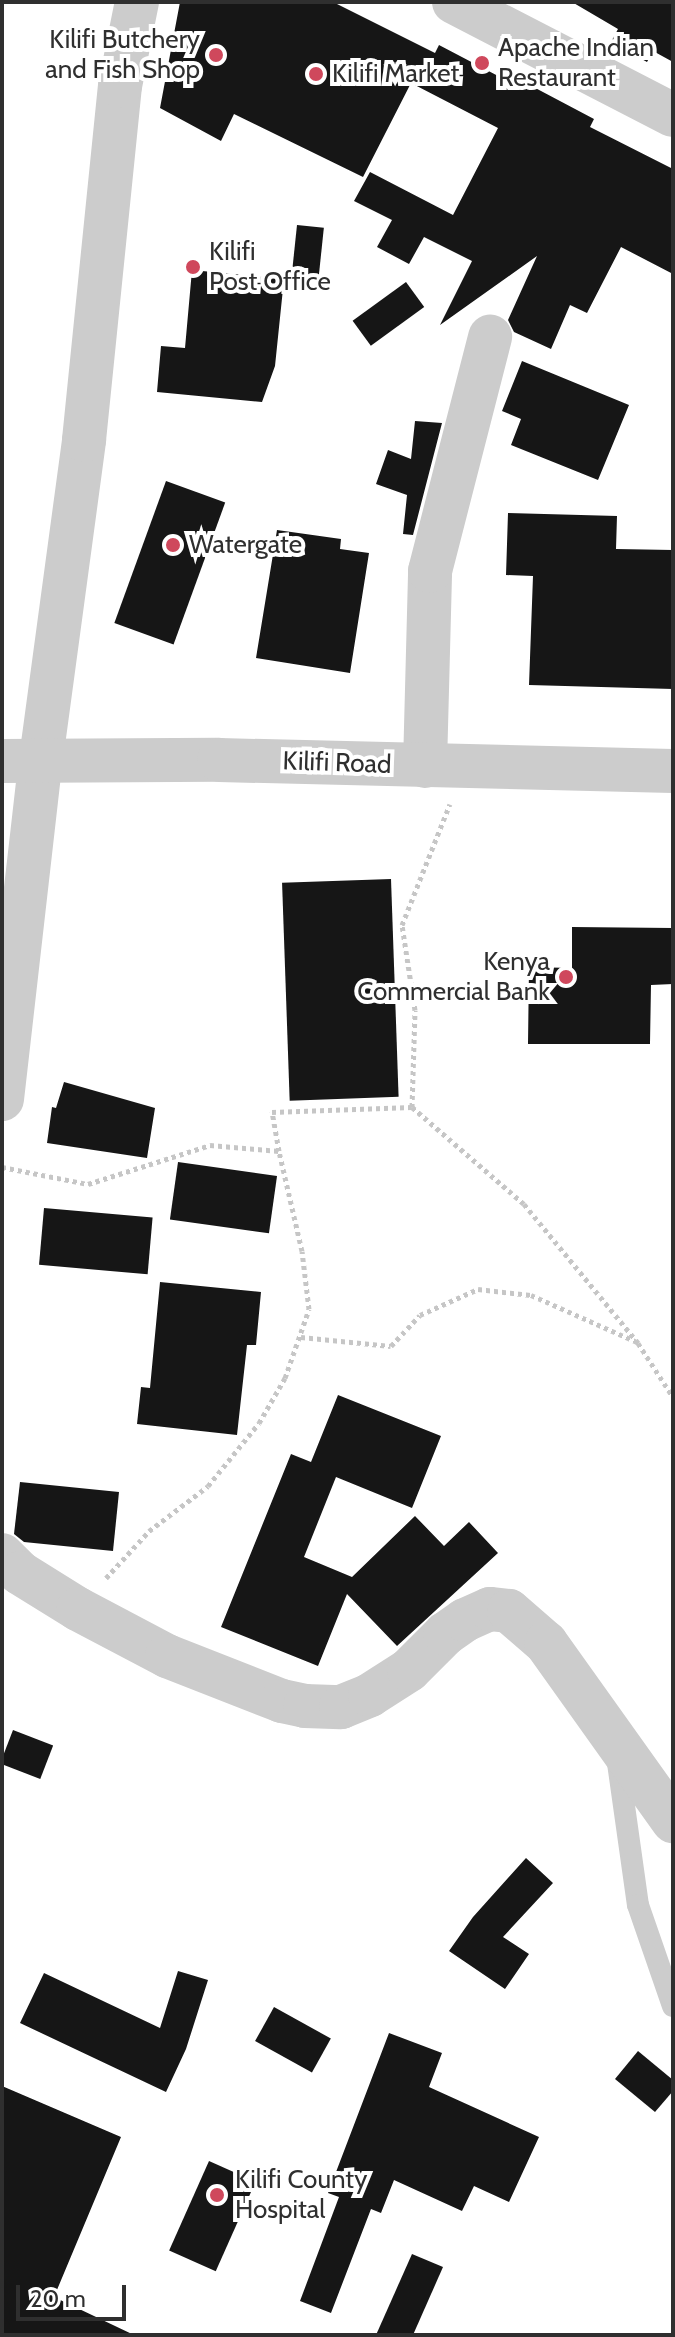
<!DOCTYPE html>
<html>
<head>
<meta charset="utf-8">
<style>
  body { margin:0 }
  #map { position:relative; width:675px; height:2337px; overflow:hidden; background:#fff; font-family:Cabin,sans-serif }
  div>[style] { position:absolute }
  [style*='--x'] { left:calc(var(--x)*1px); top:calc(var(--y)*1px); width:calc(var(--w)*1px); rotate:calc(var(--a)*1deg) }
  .building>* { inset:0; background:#161616; transform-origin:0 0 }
  .path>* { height:5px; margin-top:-2.5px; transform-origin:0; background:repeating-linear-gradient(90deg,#c6c6c6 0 4px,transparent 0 8px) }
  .service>* { height:22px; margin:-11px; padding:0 11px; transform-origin:11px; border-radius:11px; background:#ccc }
  .minor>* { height:44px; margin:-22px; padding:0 22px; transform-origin:22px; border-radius:22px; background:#ccc }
  .tertiary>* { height:44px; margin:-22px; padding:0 22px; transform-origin:22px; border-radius:22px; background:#ccc }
  .dots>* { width:22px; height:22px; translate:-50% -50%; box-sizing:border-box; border:4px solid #fff; border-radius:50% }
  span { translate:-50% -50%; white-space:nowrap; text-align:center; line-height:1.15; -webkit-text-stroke:8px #fff; paint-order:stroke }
  .poi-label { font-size:26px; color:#2f2f2f }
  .right { translate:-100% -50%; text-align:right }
  .left { translate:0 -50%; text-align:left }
  .street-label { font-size:26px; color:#2f2f2f }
  .frame { position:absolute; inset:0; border:4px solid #2f2f2f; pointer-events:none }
  .scale { position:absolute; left:16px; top:2285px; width:110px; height:36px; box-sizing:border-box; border:4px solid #2f2f2f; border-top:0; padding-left:10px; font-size:24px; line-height:28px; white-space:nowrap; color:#2f2f2f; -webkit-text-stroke:6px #fff; paint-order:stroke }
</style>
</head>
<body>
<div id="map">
  <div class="building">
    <div style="clip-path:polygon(180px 2px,333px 2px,435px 53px,439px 45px,521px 88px,524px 82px,594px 119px,590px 127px,673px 169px,673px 274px,621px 247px,587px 313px,570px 305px,551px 349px,514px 332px,508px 320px,537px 256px,440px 325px,472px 261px,424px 237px,409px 264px,377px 247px,392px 220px,354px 201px,370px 172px,453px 215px,498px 128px,411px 83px,363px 177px,234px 114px,221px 141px,160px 108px)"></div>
    <div style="clip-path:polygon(572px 2px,673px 2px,673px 62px,653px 51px,647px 62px,611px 42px,618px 29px)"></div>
    <div style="left:297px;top:225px;width:27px;height:53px;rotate:6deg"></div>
    <div style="clip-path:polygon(192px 270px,284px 279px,275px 366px,262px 402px,157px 392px,161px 346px,185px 348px)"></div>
    <div style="left:406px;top:282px;width:31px;height:66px;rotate:54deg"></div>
    <div style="clip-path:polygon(522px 361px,629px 405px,598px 480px,511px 445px,521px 419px,502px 411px)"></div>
    <div style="clip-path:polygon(415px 421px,442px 423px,413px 535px,403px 534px,407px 495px,376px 484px,388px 450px,411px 459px)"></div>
    <div style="left:166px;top:481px;width:63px;height:151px;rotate:20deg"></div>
    <div style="clip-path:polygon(508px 513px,617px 516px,616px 549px,673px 550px,673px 689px,529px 685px,533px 576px,506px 575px)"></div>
    <div style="clip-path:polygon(277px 530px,341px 539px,340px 549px,369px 553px,350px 673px,256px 658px)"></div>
    <div style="left:391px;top:879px;width:218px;height:109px;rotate:88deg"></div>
    <div style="clip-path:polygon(572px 927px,673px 928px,673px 984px,651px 985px,650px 1044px,528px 1044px,529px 967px,572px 968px)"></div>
    <div style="clip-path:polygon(64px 1082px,155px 1108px,147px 1158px,47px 1143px,52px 1107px,56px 1108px)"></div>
    <div style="left:178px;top:1162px;width:100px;height:58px;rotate:8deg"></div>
    <div style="left:44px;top:1208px;width:109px;height:57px;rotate:5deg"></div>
    <div style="clip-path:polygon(160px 1282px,261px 1292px,256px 1345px,247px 1345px,237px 1435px,137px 1424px,141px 1387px,150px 1388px)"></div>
    <div style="clip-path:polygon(338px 1395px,441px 1436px,412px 1508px,336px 1477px,304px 1557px,352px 1577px,415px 1516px,444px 1546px,469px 1522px,498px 1553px,397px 1646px,347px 1594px,318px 1666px,221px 1627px,291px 1454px,311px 1462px)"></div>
    <div style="clip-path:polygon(20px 1482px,119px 1492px,113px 1551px,24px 1542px,14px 1534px)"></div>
    <div style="left:13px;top:1730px;width:43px;height:36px;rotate:21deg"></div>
    <div style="clip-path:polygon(526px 1858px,553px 1883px,503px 1937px,529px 1954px,505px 1989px,449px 1951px,473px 1917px)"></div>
    <div style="clip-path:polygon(178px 1971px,208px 1980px,186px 2049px,166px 2092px,20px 2023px,44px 1973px,160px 2028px)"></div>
    <div style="left:274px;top:2007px;width:65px;height:39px;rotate:29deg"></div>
    <div style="clip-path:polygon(389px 2033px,442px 2053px,429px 2087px,539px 2137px,509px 2202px,474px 2186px,462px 2211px,394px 2180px,381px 2213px,371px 2209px,331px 2313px,300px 2301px,339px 2197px,328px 2193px)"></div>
    <div style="clip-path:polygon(638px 2051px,673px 2080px,673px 2091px,655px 2112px,615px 2079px)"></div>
    <div style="clip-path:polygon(2px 2086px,121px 2137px,54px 2297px,134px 2335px,2px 2335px)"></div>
    <div style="left:209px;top:2161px;width:51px;height:98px;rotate:24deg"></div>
    <div style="clip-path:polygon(412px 2254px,443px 2267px,413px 2335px,376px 2335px)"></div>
  </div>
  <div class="path">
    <div style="--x:412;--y:1107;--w:148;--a:40.9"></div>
    <div style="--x:524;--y:1204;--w:180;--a:50.6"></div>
    <div style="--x:638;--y:1343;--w:64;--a:57.1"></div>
    <div style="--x:2;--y:1167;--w:88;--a:11.2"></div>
    <div style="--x:88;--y:1184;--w:128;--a:-17.7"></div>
    <div style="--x:210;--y:1145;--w:69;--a:5"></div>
    <div style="--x:279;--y:1151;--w:40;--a:-100"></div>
    <div style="--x:272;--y:1112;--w:140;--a:-2"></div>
    <div style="--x:412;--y:1107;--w:97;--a:-88.2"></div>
    <div style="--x:415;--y:1010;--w:86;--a:-98.7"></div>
    <div style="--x:402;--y:925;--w:130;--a:-68.4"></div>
    <div style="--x:301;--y:1337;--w:90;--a:5.7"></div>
    <div style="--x:391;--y:1346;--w:42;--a:-46.9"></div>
    <div style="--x:420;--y:1315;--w:64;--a:-24.1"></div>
    <div style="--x:478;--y:1289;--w:53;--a:6.5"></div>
    <div style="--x:531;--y:1295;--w:116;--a:23.9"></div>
    <div style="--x:106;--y:1578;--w:64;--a:-47.5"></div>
    <div style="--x:149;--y:1531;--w:74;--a:-37.3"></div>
    <div style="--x:208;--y:1486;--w:81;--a:-51"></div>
    <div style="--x:259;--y:1423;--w:52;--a:-60"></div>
    <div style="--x:285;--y:1378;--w:73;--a:-70.8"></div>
    <div style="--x:309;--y:1309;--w:58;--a:-96.9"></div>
    <div style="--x:302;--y:1251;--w:103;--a:-103"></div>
  </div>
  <div class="service">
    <div style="--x:617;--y:1756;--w:150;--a:82"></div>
    <div style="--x:638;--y:1905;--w:107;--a:70.9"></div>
  </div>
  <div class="minor">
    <div style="--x:454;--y:2;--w:246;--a:27.3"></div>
    <div style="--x:425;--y:766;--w:195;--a:-88.5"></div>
    <div style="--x:430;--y:571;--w:242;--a:-75.6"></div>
    <div style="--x:2;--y:1099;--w:342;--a:-83.5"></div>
    <div style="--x:41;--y:759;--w:322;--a:-82.3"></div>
    <div style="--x:84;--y:440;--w:356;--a:-84.2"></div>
    <div style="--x:120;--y:86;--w:86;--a:-78.6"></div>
    <div style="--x:2;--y:1555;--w:25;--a:45"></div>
    <div style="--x:20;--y:1573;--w:68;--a:31.8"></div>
    <div style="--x:78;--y:1609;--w:101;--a:27.8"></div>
    <div style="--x:167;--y:1656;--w:123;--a:21.4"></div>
    <div style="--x:282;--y:1701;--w:24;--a:12"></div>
    <div style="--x:305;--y:1706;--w:36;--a:2"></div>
    <div style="--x:341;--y:1707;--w:31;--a:-22"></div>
    <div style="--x:370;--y:1695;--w:46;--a:-32.7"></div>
    <div style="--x:409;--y:1670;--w:51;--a:-45"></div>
    <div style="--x:445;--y:1634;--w:24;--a:-35"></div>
    <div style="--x:465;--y:1620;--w:27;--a:-24"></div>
    <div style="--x:490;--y:1609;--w:19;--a:6"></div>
    <div style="--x:509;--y:1611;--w:49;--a:40.9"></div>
    <div style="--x:546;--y:1643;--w:219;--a:54.5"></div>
  </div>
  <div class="tertiary">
    <div style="--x:2;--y:761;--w:217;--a:-0.3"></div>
    <div style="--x:219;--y:760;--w:454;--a:1.4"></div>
  </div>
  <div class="dots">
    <div style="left:216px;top:55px;background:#cf485c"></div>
    <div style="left:482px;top:63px;background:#cf485c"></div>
    <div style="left:316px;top:74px;background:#cf485c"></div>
    <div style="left:193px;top:267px;background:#cf485c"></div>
    <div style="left:173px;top:545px;background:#cf485c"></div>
    <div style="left:566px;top:977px;background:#cf485c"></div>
    <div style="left:217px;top:2195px;background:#cf485c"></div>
  </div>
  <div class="poi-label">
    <span class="right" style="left:200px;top:55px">Kilifi Butchery<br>and Fish Shop</span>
    <span class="left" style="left:498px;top:63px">Apache Indian<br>Restaurant</span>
    <span class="left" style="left:332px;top:74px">Kilifi Market</span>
    <span class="left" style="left:209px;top:267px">Kilifi<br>Post Office</span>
    <span class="left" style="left:189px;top:545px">Watergate</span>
    <span class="right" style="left:550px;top:977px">Kenya<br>Commercial Bank</span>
    <span class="left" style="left:235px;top:2195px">Kilifi County<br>Hospital</span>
  </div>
  <div class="street-label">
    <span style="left:337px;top:763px;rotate:2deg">Kilifi Road</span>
  </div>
  <div class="frame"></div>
  <div class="scale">20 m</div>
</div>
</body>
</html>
